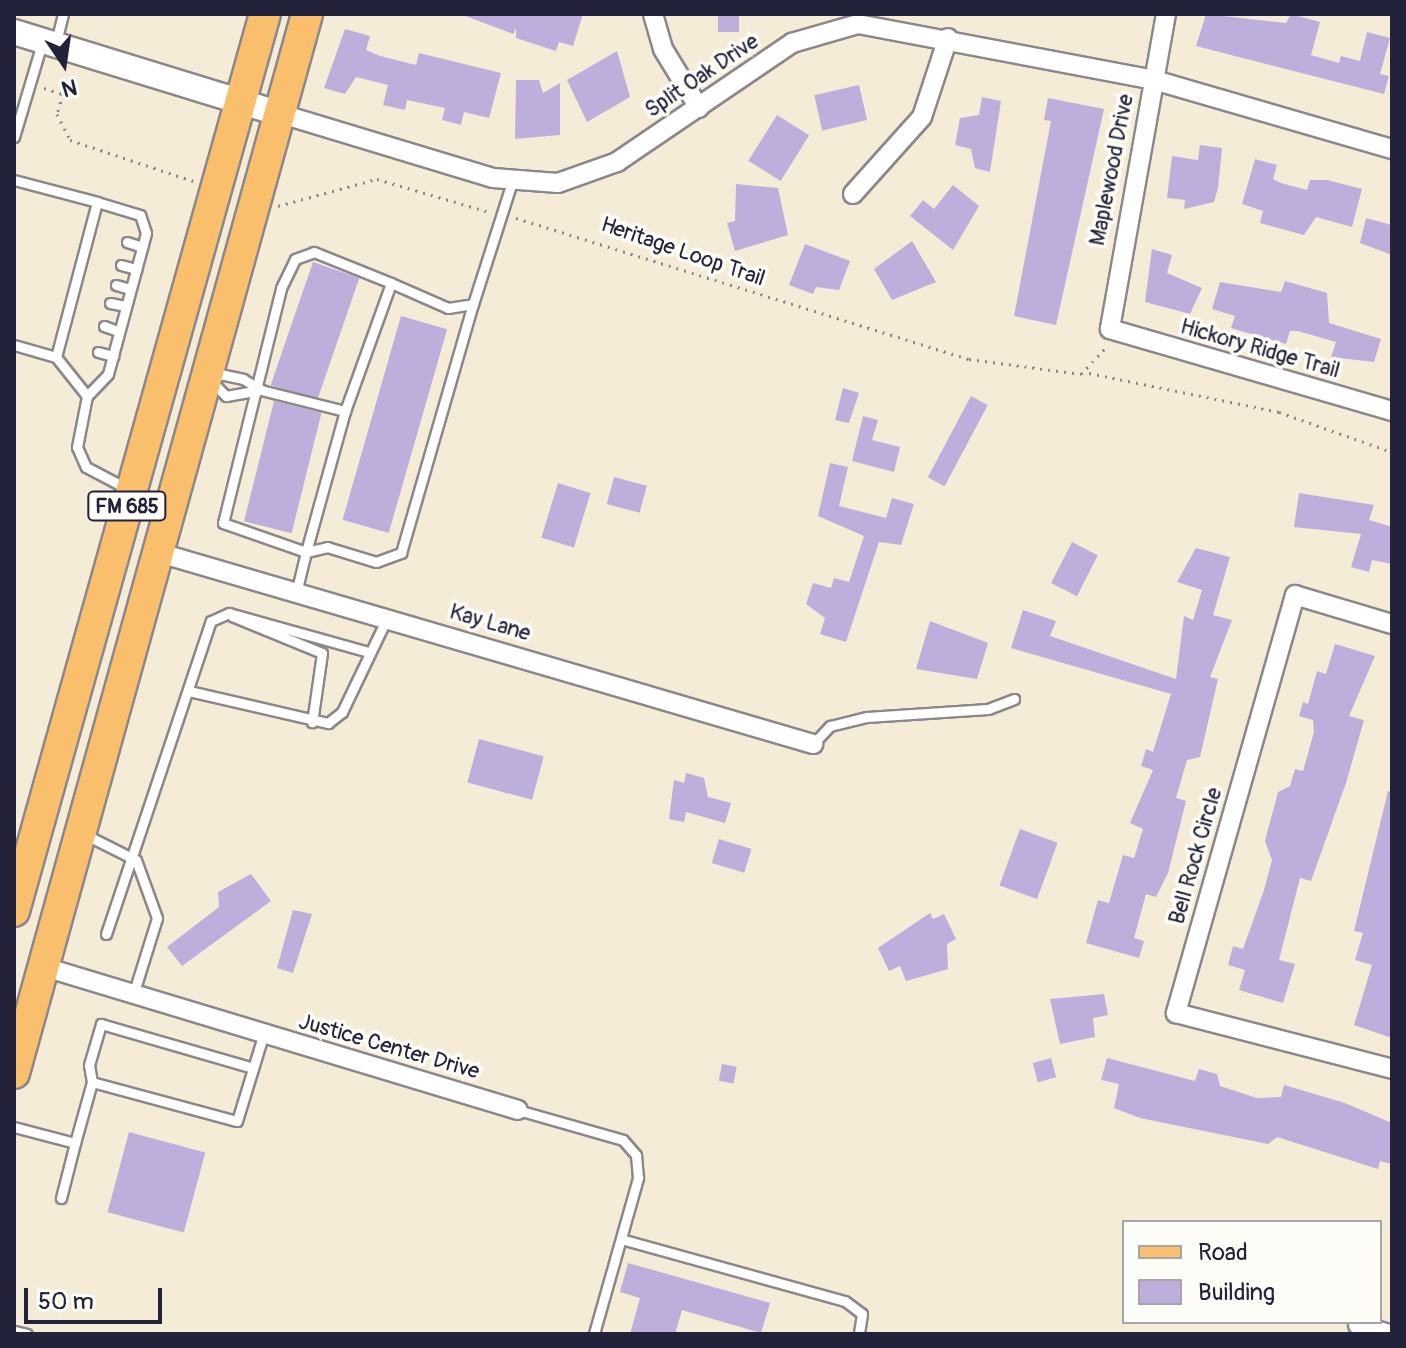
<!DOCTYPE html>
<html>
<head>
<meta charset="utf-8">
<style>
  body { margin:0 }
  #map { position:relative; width:1406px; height:1348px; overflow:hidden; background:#f5ecd8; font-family:Pangolin,sans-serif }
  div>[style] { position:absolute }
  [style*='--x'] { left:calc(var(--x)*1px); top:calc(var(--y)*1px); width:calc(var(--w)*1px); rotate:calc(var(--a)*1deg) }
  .building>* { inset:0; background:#beaedb; transform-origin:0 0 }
  .path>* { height:3px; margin-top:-1.5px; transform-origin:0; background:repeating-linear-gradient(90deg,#8c878a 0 2px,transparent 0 8px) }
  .roads { filter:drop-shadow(2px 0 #8c878a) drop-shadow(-2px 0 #8c878a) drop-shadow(0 2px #8c878a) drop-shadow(0 -2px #8c878a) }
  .service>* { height:9px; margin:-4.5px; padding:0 4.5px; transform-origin:4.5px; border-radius:4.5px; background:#fff }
  .minor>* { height:18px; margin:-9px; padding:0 9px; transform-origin:9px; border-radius:9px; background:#fff }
  .tertiary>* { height:24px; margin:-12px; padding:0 12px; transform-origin:12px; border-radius:12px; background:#fff }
  .primary>* { height:30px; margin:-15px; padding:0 15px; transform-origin:15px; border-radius:15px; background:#f9bf6c }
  span { translate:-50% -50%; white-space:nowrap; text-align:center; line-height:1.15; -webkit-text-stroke:7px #fdfcf7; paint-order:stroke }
  .shield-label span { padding:2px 6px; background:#fdfcf7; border:2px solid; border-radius:6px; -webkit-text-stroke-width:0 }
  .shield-label { font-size:20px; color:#22223b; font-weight:700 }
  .street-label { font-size:22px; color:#22223b }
  .frame { position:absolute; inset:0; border:16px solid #22223b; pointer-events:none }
  .legend { position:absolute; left:1122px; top:1220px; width:260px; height:104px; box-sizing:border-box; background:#fdfcf7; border:2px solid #a5a5ac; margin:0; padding:10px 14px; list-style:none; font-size:24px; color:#22223b }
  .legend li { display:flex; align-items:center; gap:16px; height:40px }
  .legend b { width:40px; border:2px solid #a5a5ac }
  .north { position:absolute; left:24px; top:24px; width:80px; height:80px; -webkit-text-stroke:6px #fdfcf7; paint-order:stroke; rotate:167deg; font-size:22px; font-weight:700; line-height:32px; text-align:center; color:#22223b }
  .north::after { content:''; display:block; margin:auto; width:28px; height:36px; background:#22223b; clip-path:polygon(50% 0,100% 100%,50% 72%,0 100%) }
  .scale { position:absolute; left:24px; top:1288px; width:138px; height:36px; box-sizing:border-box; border:4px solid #22223b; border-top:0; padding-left:10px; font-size:24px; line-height:28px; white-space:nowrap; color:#22223b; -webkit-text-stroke:6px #fdfcf7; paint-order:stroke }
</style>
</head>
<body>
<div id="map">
  <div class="building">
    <div style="clip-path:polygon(460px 14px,583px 14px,573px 46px,559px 42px,556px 51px,516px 38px,516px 28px,513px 34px)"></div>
    <div style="left:718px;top:14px;width:21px;height:18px"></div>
    <div style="clip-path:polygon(1206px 14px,1286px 23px,1291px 14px,1320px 22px,1311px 55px,1339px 63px,1341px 56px,1360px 61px,1367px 32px,1390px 38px,1380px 74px,1389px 76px,1384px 94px,1196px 46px)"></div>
    <div style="clip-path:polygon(345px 29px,370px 36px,366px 50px,380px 56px,416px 65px,419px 53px,501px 73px,489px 118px,464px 112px,461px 125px,442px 120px,445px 108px,407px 100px,405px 110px,383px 105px,388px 85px,356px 77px,345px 94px,324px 88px)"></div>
    <div style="clip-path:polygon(617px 51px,630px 97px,587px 122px,567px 80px)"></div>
    <div style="clip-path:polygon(516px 80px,539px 80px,543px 93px,560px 83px,560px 135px,515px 139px)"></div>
    <div style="left:859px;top:85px;width:36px;height:46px;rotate:77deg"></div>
    <div style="clip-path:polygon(982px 97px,1001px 101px,990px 172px,975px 168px,971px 149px,955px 145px,960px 118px,979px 115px)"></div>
    <div style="clip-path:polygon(1048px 98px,1104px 109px,1056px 325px,1014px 316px,1051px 121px,1044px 120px)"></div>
    <div style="left:777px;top:115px;width:38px;height:54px;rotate:32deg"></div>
    <div style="clip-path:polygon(1200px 145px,1222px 148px,1218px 188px,1214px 202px,1184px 209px,1185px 200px,1167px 198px,1172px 156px,1198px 160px)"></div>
    <div style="clip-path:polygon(1255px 159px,1277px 165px,1273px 179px,1281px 183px,1307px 190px,1310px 180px,1327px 180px,1362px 189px,1352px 227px,1316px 217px,1304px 235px,1260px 223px,1263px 211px,1242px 204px)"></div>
    <div style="clip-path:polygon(736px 184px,778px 188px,788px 235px,735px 251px,727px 223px,735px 221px)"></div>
    <div style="clip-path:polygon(953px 185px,979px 206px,953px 250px,910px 216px,923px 200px,934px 209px)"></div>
    <div style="clip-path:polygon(1366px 218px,1392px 225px,1392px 255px,1360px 243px)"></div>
    <div style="clip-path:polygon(912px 241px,936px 282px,892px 300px,874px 269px)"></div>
    <div style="clip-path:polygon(805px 244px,850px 261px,839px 290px,816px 287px,813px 294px,789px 285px)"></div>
    <div style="clip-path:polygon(1152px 249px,1172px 255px,1167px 273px,1202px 288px,1190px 314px,1145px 302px)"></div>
    <div style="left:313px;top:262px;width:49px;height:130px;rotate:19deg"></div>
    <div style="clip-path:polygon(1285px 281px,1327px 293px,1329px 323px,1381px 339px,1374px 362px,1331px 357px,1336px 342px,1298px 331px,1290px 331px,1286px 344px,1231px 328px,1235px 316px,1212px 309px,1220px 282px,1281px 292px)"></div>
    <div style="left:401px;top:316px;width:48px;height:212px;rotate:16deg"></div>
    <div style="clip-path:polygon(843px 388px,859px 393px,849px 423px,835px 420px)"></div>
    <div style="left:971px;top:396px;width:19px;height:92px;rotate:28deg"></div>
    <div style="left:274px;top:401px;width:49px;height:124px;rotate:14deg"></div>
    <div style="clip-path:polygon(863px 416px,878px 420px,872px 440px,900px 447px,894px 472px,852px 461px)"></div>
    <div style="clip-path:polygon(830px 463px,848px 467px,839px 506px,886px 518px,892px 498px,914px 504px,901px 545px,879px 542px,846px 642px,820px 634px,825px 618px,806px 604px,813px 583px,831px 588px,834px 578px,849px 582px,864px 536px,818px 516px)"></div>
    <div style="left:614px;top:477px;width:34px;height:28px;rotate:15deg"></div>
    <div style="left:558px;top:483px;width:34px;height:57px;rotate:17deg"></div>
    <div style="clip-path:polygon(1299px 493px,1374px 505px,1369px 520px,1392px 527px,1392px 564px,1372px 560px,1369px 572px,1351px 567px,1361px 534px,1294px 527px)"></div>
    <div style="left:1072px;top:542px;width:29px;height:46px;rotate:27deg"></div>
    <div style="clip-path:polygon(1196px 548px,1230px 557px,1213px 615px,1232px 620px,1210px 677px,1218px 679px,1200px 757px,1187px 760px,1176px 798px,1186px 801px,1168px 873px,1156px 897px,1146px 894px,1134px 938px,1144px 941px,1139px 958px,1086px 943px,1098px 900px,1109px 903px,1123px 855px,1134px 858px,1143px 829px,1130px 823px,1153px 770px,1141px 766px,1146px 749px,1153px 752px,1171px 694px,1011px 648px,1023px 610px,1056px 621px,1050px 636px,1176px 679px,1184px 616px,1193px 620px,1202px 590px,1177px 582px)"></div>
    <div style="clip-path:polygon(930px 621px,988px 643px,977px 679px,916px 669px)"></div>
    <div style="clip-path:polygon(1335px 644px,1375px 656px,1349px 716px,1364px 720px,1346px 783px,1311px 881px,1300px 878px,1279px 960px,1295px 964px,1283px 1003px,1239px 990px,1245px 970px,1228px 965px,1233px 946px,1243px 949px,1264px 890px,1272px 860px,1265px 841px,1278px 792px,1290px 786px,1295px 769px,1303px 771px,1314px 732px,1313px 720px,1299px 716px,1303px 702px,1308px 704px,1317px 671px,1326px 674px)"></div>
    <div style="left:479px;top:739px;width:67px;height:45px;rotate:15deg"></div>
    <div style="clip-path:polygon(686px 773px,704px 778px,708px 797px,731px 803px,725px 823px,686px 812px,684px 822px,669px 819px,674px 780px,684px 783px)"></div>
    <div style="clip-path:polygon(1388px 791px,1392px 792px,1392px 1038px,1354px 1025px,1372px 965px,1355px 960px,1363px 933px,1354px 931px)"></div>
    <div style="left:1020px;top:829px;width:40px;height:60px;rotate:20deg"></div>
    <div style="left:719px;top:839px;width:34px;height:25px;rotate:17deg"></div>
    <div style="clip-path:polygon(251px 874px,271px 901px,182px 966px,167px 947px,219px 907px,218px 892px)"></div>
    <div style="clip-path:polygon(293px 910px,312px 914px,293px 973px,277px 968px)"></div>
    <div style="clip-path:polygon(930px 913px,933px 919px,944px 914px,956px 939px,947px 944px,948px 969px,906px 981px,900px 966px,889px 971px,878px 948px)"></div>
    <div style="clip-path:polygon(1104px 994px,1108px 1015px,1093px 1018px,1095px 1037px,1060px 1044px,1050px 999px)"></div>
    <div style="left:1051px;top:1058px;width:20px;height:19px;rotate:75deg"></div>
    <div style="clip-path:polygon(1107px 1058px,1195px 1081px,1199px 1069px,1217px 1074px,1220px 1086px,1257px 1098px,1281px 1097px,1284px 1085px,1345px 1103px,1392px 1123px,1392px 1164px,1380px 1161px,1378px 1169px,1277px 1137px,1268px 1144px,1140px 1118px,1114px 1108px,1119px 1084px,1101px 1080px)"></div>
    <div style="left:722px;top:1064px;width:15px;height:17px;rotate:11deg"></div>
    <div style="left:129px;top:1132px;width:79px;height:83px;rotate:15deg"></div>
    <div style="clip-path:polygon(628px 1263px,770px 1303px,761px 1333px,682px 1310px,675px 1334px,630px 1334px,640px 1298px,620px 1292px)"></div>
  </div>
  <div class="path">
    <div style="--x:44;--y:88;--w:20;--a:18"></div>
    <div style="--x:63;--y:94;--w:21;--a:107"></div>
    <div style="--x:57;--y:114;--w:29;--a:63"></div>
    <div style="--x:70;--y:140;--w:130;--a:18.4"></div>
    <div style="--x:278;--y:206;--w:103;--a:-15.3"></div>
    <div style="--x:377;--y:179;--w:117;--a:16.4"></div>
    <div style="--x:516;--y:218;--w:474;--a:17.3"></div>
    <div style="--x:969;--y:359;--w:113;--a:7.6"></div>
    <div style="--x:1081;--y:374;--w:38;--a:-47"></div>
    <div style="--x:1089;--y:373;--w:194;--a:11.6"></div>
    <div style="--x:1279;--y:412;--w:120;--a:19.5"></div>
  </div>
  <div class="roads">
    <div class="service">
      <div style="--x:56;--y:42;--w:29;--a:-76"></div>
      <div style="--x:14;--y:137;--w:98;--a:-73.4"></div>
      <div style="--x:14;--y:180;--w:86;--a:14.8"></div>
      <div style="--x:97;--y:202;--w:160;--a:104.8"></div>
      <div style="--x:127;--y:242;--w:16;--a:18"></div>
      <div style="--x:121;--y:265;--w:16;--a:15"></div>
      <div style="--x:116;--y:285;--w:15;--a:16"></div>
      <div style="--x:110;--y:303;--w:15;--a:11"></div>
      <div style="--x:104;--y:326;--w:15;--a:20"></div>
      <div style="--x:14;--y:345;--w:44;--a:15.9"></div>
      <div style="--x:56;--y:357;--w:50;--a:51.5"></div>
      <div style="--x:87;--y:396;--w:52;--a:101.1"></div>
      <div style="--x:77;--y:447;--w:22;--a:66"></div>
      <div style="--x:86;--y:467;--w:45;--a:27.7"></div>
      <div style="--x:98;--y:352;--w:16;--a:15"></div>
      <div style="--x:214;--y:381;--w:9;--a:-49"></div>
      <div style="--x:220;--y:374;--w:24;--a:12"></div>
      <div style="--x:243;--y:379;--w:21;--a:31"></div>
      <div style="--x:261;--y:390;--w:87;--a:14"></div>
      <div style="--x:345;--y:411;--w:136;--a:-70.2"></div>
      <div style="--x:391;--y:283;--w:62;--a:23.7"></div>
      <div style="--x:448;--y:308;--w:25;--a:-9"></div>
      <div style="--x:473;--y:304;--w:128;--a:-72.3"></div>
      <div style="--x:212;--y:382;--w:20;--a:45"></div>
      <div style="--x:226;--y:396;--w:36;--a:-10"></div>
      <div style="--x:87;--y:396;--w:30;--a:-46"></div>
      <div style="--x:108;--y:374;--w:146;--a:-74.9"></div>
      <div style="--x:146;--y:233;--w:19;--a:-108"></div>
      <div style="--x:140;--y:215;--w:45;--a:-163.2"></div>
      <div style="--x:345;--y:411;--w:146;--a:105.5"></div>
      <div style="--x:306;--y:552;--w:22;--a:-13"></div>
      <div style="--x:327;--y:547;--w:51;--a:17"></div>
      <div style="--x:376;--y:562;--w:27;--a:-20"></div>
      <div style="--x:401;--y:553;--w:259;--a:-73.9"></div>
      <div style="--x:296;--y:593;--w:42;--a:-76.3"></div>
      <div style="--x:306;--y:552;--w:88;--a:-160.7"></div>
      <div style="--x:223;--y:523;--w:242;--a:-76.1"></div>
      <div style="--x:281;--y:288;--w:32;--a:-64"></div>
      <div style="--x:295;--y:259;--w:20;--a:-20"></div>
      <div style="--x:314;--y:252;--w:83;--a:21.9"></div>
      <div style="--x:232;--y:616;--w:97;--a:22.3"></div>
      <div style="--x:322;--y:653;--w:70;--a:98.2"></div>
      <div style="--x:189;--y:691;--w:143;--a:13"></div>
      <div style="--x:328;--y:723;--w:18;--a:-38"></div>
      <div style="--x:342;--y:712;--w:104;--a:-64.4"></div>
      <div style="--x:813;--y:744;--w:25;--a:-47"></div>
      <div style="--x:830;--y:726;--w:38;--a:-14"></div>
      <div style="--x:867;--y:717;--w:121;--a:-3.8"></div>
      <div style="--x:988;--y:709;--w:28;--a:-21"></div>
      <div style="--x:84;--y:834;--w:58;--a:26.6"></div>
      <div style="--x:136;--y:860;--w:62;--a:70.1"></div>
      <div style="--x:157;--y:918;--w:81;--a:107.3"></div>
      <div style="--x:106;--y:934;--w:330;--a:-71.5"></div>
      <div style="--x:211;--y:621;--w:20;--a:-24"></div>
      <div style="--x:229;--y:613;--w:145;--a:15.6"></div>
      <div style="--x:92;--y:1082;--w:17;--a:-100"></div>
      <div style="--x:89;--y:1065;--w:43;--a:-73.7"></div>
      <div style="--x:101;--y:1024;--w:158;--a:16.1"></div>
      <div style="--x:518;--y:1110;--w:109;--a:15.9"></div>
      <div style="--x:623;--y:1140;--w:20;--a:49"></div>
      <div style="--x:636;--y:1155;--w:23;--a:85"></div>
      <div style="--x:638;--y:1178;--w:162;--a:105.8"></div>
      <div style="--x:14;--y:1127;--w:63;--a:14.7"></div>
      <div style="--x:75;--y:1143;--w:63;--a:-74.4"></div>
      <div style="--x:92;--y:1082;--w:150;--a:15.1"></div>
      <div style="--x:237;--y:1121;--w:89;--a:-73"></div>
      <div style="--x:61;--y:1198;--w:57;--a:-75.7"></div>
      <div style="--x:621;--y:1239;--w:232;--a:15.5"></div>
      <div style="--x:845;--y:1301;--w:21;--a:37"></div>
      <div style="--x:862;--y:1314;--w:20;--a:99"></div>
      <div style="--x:14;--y:1331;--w:13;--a:13"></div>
    </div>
    <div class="minor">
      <div style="--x:653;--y:14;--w:36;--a:74"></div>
      <div style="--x:663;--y:49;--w:69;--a:58.6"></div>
      <div style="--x:1166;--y:14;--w:320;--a:100.1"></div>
      <div style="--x:1110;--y:329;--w:294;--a:16.2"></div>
      <div style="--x:278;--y:113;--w:225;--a:16.8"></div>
      <div style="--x:493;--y:178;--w:65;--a:4.4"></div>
      <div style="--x:558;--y:183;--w:63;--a:-19.6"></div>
      <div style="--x:617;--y:162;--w:212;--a:-34.2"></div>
      <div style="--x:792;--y:43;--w:69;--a:-16.1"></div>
      <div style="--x:858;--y:24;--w:301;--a:10.7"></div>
      <div style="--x:1154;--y:80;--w:248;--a:16.2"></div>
      <div style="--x:853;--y:194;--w:103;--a:-48.1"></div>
      <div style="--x:922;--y:117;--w:83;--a:-71.8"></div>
      <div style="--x:153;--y:551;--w:688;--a:16.3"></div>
      <div style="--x:1392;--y:624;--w:101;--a:-163.4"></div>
      <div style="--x:1295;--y:595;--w:435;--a:105.9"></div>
      <div style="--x:1176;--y:1013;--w:223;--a:14.5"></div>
      <div style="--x:41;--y:966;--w:498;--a:16.8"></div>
      <div style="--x:1358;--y:1325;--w:33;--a:16"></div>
    </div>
    <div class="tertiary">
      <div style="--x:14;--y:32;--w:276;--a:17.1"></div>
    </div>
    <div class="primary">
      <div style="--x:14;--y:911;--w:931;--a:-74.37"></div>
      <div style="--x:14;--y:1073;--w:1099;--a:-74.53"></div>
    </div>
  </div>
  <div class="shield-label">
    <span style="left:127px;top:506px">FM 685</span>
  </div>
  <div class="street-label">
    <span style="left:702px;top:76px;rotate:-34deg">Split Oak Drive</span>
    <span style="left:1112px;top:170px;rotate:-79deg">Maplewood Drive</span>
    <span style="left:683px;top:252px;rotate:19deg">Heritage Loop Trail</span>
    <span style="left:1260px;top:349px;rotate:16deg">Hickory Ridge Trail</span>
    <span style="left:490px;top:623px;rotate:16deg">Kay Lane</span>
    <span style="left:1196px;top:856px;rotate:-74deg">Bell Rock Circle</span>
    <span style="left:389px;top:1047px;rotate:16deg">Justice Center Drive</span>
  </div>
  <div class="frame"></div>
  <ul class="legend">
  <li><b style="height:10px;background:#f9bf6c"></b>Road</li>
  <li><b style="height:22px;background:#beaedb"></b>Building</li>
  </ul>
  <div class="north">N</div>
  <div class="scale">50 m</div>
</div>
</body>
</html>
